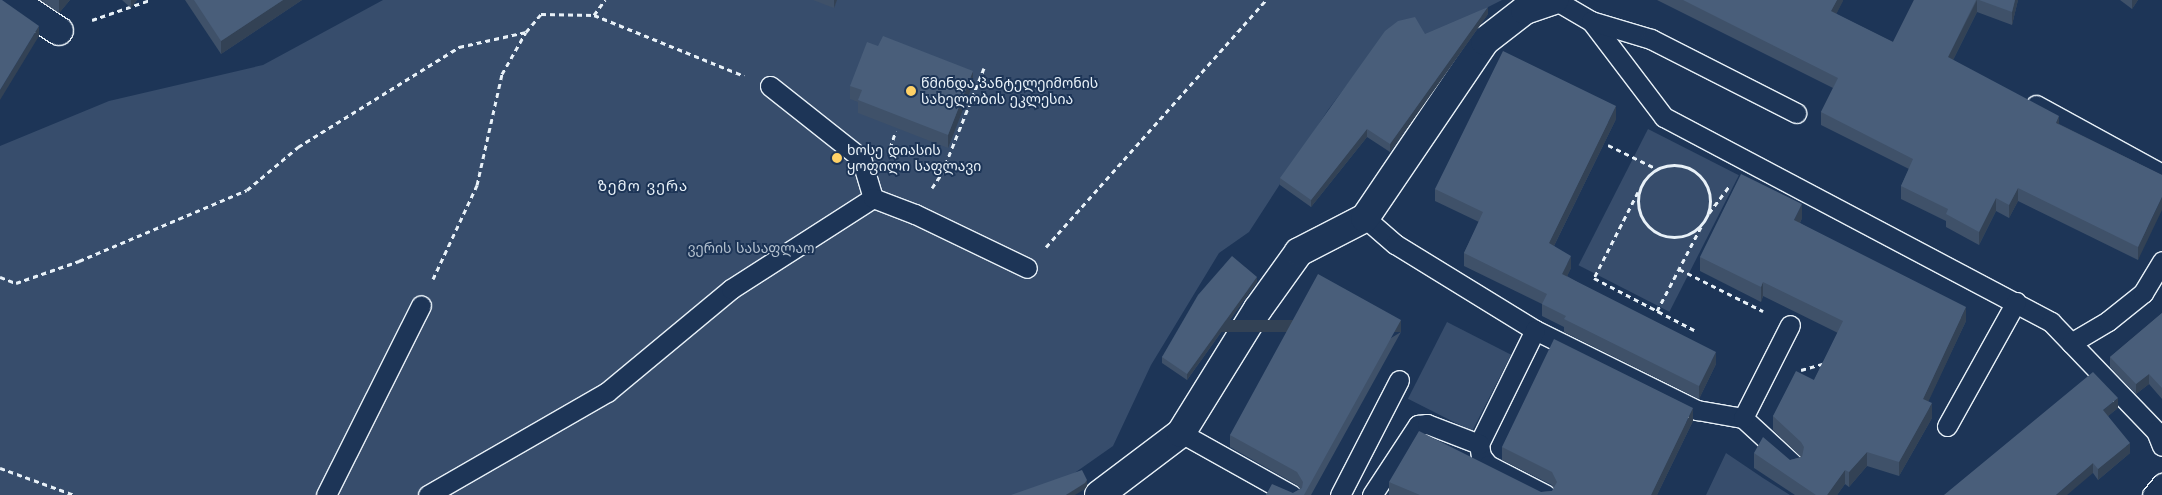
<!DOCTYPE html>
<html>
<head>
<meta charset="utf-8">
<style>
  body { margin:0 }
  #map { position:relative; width:2162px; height:495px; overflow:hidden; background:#1d3557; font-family:Mali,"Noto Sans Georgian",sans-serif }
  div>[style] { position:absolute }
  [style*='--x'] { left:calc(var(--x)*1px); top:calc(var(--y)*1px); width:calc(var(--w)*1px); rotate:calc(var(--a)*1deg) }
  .green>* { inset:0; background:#374d6c; transform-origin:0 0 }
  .path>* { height:3px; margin-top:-1.5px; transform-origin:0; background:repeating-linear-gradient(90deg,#e8f1f8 0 5px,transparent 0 9px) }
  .path>.ring { margin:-1.5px; padding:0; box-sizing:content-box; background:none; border:3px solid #e8f1f8; border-radius:50% }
  .roads { filter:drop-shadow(1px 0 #e8f1f8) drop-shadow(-1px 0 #e8f1f8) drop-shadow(0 1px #e8f1f8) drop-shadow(0 -1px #e8f1f8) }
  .service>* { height:19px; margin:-9.5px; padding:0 9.5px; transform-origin:9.5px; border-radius:9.5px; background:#1d3557 }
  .minor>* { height:28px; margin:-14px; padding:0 14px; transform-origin:14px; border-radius:14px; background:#1d3557 }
  .wall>* { inset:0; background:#3f5169 }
  .shaded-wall>* { inset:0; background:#334255; transform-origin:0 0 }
  .building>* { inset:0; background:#495e7a }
  .dots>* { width:14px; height:14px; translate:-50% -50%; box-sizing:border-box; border:2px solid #1d3557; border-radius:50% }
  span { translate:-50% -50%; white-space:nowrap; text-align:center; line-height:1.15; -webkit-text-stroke:4px #1d3557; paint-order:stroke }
  .poi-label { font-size:14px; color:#e8f1f8 }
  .left { translate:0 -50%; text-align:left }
  .park-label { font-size:14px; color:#b3c0ce }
  .neighbourhood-label { font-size:15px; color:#e8f1f8; letter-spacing:1px }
</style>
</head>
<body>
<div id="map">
  <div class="green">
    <div style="clip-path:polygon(383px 0,1502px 0,1427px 38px,1390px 28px,1328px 110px,1249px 232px,1219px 253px,1151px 365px,1113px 446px,1066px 479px,1027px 495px,0 495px,0 146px,109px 101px,263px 65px)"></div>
    <div style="left:1648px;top:129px;width:102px;height:153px;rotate:27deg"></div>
    <div style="left:1447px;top:322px;width:72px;height:86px;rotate:27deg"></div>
    <div style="clip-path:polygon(1726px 453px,1763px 478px,1790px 495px,1706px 495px)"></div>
  </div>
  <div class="path">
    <div style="--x:594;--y:15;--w:19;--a:-54"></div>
    <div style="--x:92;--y:20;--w:61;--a:-19"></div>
    <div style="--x:1608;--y:145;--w:55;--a:26.1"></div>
    <div style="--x:890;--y:148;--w:18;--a:-71"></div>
    <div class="ring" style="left:1638px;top:165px;width:69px;height:69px"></div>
    <div style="--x:932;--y:188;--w:18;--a:-56"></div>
    <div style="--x:942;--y:173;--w:113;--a:-68.2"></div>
    <div style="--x:1638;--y:192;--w:97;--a:117.1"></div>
    <div style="--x:1594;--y:278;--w:113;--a:27.5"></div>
    <div style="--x:1709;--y:213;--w:34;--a:-53"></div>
    <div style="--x:1046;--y:247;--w:331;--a:-48.3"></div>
    <div style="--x:1679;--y:269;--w:94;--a:26.6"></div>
    <div style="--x:0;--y:277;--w:17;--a:21"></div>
    <div style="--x:16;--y:283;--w:67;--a:-19.2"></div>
    <div style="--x:79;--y:261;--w:182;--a:-22.9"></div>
    <div style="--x:247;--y:190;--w:67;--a:-40.1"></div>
    <div style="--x:298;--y:147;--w:190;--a:-31.8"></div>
    <div style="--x:459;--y:47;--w:69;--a:-12.6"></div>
    <div style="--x:433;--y:279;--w:104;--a:-64.9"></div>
    <div style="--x:477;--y:185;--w:114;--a:-77.3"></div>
    <div style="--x:502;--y:74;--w:48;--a:-60.3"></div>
    <div style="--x:526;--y:32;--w:23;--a:-50"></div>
    <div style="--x:541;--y:14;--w:53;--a:1.1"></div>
    <div style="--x:594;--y:15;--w:162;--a:22.1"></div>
    <div style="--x:1657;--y:311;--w:97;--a:-62.4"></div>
    <div style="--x:1801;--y:370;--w:26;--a:-16"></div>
    <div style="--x:0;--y:468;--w:79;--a:20"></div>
  </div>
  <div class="roads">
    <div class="service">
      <div style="--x:1555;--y:0;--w:42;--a:30.3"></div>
      <div style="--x:1591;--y:21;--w:121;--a:52.8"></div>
      <div style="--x:1664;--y:117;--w:438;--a:27.9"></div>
      <div style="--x:2051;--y:322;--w:151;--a:46.1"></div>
      <div style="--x:2156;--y:431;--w:16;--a:68"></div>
      <div style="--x:1591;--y:21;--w:63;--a:16.7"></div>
      <div style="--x:1651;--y:39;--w:163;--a:27"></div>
      <div style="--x:770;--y:86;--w:116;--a:38.4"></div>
      <div style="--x:861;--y:158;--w:42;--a:73.3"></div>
      <div style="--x:2036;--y:105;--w:144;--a:28.7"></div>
      <div style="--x:1365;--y:218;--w:40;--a:41"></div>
      <div style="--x:1395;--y:244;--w:164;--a:31.6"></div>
      <div style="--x:1535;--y:330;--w:181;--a:26.3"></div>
      <div style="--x:1697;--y:410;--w:47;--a:9.9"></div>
      <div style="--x:1743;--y:418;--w:68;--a:42.6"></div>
      <div style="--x:1535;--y:330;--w:127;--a:116.2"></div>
      <div style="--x:1479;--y:444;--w:12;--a:81"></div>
      <div style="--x:1481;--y:456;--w:11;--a:52"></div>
      <div style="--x:1488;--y:465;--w:65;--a:27.3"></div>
      <div style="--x:2071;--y:343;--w:43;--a:-30.7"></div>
      <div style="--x:2108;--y:321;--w:45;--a:-38.7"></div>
      <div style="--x:2143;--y:293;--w:37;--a:-59"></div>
      <div style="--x:1743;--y:418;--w:104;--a:-63.2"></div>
      <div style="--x:1947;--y:426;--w:142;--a:-60.9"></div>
      <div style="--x:1181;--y:433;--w:127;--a:29.2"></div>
      <div style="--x:326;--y:495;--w:212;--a:-63.4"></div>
      <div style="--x:428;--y:495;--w:207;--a:-29.9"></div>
      <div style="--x:607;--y:392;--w:161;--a:-39.7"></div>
      <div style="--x:731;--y:289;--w:169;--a:-32.7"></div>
      <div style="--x:873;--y:198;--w:45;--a:20.9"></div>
      <div style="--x:915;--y:214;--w:124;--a:25.7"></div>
      <div style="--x:1340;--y:495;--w:129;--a:-62.8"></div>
      <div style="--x:1372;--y:495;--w:84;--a:-56.7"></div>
      <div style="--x:1418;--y:425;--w:9;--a:-6"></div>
      <div style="--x:1427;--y:424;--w:56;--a:21"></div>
      <div style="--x:2152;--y:495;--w:16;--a:-50"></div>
    </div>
    <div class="minor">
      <div style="--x:12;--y:0;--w:56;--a:33.4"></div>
      <div style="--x:1099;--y:495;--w:103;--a:-37.1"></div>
      <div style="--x:1181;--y:433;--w:146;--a:-58.2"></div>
      <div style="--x:1258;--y:309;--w:70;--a:-54.3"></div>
      <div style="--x:1299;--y:252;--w:74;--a:-27.3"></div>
      <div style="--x:1365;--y:218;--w:214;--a:-55.9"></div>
      <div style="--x:1485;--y:41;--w:51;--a:-37.8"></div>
      <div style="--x:1525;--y:10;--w:31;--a:-19"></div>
    </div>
  </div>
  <div class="wall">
    <div style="clip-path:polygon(40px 0,70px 0,59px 13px)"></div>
    <div style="clip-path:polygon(122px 0,137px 0,131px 8px)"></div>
    <div style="clip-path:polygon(185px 0,302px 0,221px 54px)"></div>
    <div style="clip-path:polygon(813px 0,837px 0,834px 8px)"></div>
    <div style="clip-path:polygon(1657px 0,1843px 0,1836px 14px,1893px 42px,1914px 0,2018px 0,2012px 25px,1977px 12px,1953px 60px,2059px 124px,2162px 175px,2138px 260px,2018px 201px,2009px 218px,1996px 211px,1979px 245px,1946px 227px,1946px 221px,1901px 199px,1901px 186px,1909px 169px,1821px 125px,1821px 112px,1833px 88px)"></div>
    <div style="clip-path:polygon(2120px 0,2138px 0,2132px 9px)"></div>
    <div style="clip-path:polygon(1488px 14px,1390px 152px,1367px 137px,1311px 207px,1280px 185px,1280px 178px,1425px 34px)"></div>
    <div style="clip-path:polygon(973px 84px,948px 148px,858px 113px,858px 102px,850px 99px,850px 86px)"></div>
    <div style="clip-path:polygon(1616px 119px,1554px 246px,1571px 268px,1567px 276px,1716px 364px,1699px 399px,1564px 332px,1564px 327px,1542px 316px,1542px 304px,1464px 266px,1464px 253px,1479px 222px,1435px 201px,1435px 189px)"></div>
    <div style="clip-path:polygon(1802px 218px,1800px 223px,1966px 321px,1928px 401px,1932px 418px,1899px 476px,1867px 466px,1849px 487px,1845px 484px,1837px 495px,1795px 495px,1754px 468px,1754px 453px,1790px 460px,1801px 457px,1773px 430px,1773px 416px,1814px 380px,1838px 333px,1763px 296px,1761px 302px,1700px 271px,1700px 257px)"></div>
    <div style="clip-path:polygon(1257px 282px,1187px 380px,1162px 363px,1162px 357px)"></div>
    <div style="clip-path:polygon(2162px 313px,2162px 399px,2149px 384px,2136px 394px,2110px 367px,2110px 357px)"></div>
    <div style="clip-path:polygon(1401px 332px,1311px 495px,1266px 495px,1293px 493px,1300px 489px,1297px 485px,1230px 447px,1230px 435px)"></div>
    <div style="clip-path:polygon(2118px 408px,2108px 416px,2130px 453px,2098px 480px,2093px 473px,1944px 495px)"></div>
    <div style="clip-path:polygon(1693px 421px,1657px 495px,1389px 495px,1389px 482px,1541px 492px,1552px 491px,1554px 489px,1552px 485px,1502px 460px,1502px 447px)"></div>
  </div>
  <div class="shaded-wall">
    <div style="clip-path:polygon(59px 0,70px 0,59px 13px)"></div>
    <div style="clip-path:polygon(131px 0,137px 0,131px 8px)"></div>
    <div style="clip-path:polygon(283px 0,302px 0,221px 54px,221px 41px)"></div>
    <div style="clip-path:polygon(834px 0,837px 0,834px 8px)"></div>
    <div style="clip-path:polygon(1837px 0,1843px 0,1843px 1px,1831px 24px,1831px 11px)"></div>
    <div style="clip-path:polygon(1977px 0,1977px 12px,1948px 70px,1948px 57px)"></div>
    <div style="clip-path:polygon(2015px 0,2018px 0,2012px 25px,2012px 12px)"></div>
    <div style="clip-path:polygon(2132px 0,2138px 0,2132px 9px)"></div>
    <div style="clip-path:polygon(1488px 7px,1488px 14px,1390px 152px,1390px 144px)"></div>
    <div style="clip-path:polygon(39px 26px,39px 36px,0 100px,0 90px)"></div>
    <div style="clip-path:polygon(973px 71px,973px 84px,948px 148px,948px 135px)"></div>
    <div style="clip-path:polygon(1616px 106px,1616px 119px,1549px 256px,1549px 243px)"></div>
    <div style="clip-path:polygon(2059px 116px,2059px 129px,2056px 123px)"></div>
    <div style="clip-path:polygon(1367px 129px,1367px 137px,1311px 207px,1311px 200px)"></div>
    <div style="clip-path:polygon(2018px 188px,2018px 201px,2009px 218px,2009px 205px)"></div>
    <div style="clip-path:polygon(2162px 197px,2162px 210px,2138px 260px,2138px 247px)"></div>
    <div style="clip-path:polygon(1996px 198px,1996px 211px,1979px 245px,1979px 232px)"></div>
    <div style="clip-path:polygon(1802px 204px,1802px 218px,1794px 234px,1794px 220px)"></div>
    <div style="clip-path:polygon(1571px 256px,1571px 268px,1562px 287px,1562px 274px)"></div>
    <div style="clip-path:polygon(1257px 277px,1257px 282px,1187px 380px,1187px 374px)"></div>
    <div style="clip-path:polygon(1763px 282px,1763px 296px,1761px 302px,1761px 287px)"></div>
    <div style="clip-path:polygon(1966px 307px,1966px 321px,1923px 413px,1923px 399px)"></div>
    <div style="left:1401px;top:320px;width:12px;height:200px;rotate:90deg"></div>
    <div style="clip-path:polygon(1716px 352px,1716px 364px,1699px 399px,1699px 386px)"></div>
    <div style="clip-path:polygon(2149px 374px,2149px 384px,2136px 394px,2136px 384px)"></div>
    <div style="clip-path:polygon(2118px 398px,2118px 408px,2103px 420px,2103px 410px)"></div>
    <div style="clip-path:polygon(1932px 403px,1932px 418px,1899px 476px,1899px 462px)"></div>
    <div style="clip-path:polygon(1693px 408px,1693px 421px,1657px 495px,1651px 495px)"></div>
    <div style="clip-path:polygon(2130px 443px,2130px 453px,2098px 480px,2098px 469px)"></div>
    <div style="clip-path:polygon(1867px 452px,1867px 466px,1849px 487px,1849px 472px)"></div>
    <div style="clip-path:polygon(2093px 463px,2093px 473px,2067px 495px,2056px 495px)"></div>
    <div style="clip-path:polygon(1845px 470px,1845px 484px,1837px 495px,1827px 495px)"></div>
    <div style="clip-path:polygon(1087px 480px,1087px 486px,1085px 489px,1075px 495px,1066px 495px)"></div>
  </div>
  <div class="building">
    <div style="clip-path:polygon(0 0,2px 0,39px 26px,0 90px)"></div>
    <div style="clip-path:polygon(194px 0,283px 0,221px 41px)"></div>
    <div style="clip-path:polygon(1683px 0,1837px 0,1831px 11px,1893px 42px,1914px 0,1976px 0,1948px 57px,2059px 116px,2056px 123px,2162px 175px,2162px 197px,2138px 247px,2018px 188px,2009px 205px,1996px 198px,1979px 232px,1946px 214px,1948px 209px,1901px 186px,1913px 159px,1821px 112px,1838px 78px)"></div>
    <div style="clip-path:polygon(1979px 0,2015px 0,2012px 12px)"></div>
    <div style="clip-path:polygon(1488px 7px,1390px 144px,1367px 129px,1311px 200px,1280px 178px,1385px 31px,1398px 21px,1415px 17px,1425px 34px)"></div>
    <div style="clip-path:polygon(883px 36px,973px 71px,948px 135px,858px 100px,862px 90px,850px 86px,867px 42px,878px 46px)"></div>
    <div style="clip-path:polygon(1503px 51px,1616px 106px,1549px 243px,1571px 256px,1562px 274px,1716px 352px,1699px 386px,1564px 319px,1566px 316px,1542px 304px,1547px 294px,1464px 253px,1483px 212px,1435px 189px)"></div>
    <div style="clip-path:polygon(1741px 174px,1802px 204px,1794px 220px,1966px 307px,1923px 399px,1932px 403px,1899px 462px,1867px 452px,1849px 472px,1845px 470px,1827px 495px,1816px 495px,1754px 453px,1763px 437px,1790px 460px,1802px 457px,1804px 447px,1801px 442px,1773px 416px,1796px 371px,1814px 380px,1843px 321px,1763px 282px,1761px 287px,1700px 257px)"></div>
    <div style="clip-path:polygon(1232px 256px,1257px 277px,1187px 374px,1162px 357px,1198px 295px)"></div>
    <div style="clip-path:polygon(1318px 274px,1401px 320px,1304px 495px,1266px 495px,1272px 484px,1293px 493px,1302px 488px,1303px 482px,1297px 472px,1230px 435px)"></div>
    <div style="clip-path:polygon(2162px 313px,2162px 388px,2149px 374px,2136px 384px,2110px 357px)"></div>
    <div style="clip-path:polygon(1554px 339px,1693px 408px,1651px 495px,1420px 495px,1389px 482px,1419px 431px,1541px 492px,1552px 491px,1557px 482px,1552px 472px,1502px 447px)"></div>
    <div style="clip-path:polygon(2093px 372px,2118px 398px,2103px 410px,2130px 443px,2098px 469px,2093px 463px,2056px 495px,1944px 495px)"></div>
    <div style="clip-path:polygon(1082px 470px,1087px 480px,1085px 483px,1066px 495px,1011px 495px)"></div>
  </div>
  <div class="dots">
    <div style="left:911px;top:91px;background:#ffd166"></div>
    <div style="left:837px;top:158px;background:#ffd166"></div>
  </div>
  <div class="poi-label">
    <span class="left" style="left:921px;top:91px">წმინდა პანტელეიმონის<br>სახელობის ეკლესია</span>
    <span class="left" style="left:847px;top:158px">ხოსე დიასის<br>ყოფილი საფლავი</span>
  </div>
  <div class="park-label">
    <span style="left:751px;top:248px">ვერის სასაფლაო</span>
  </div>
  <div class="neighbourhood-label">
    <span style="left:643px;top:186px">ზემო ვერა</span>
  </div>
</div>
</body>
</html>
